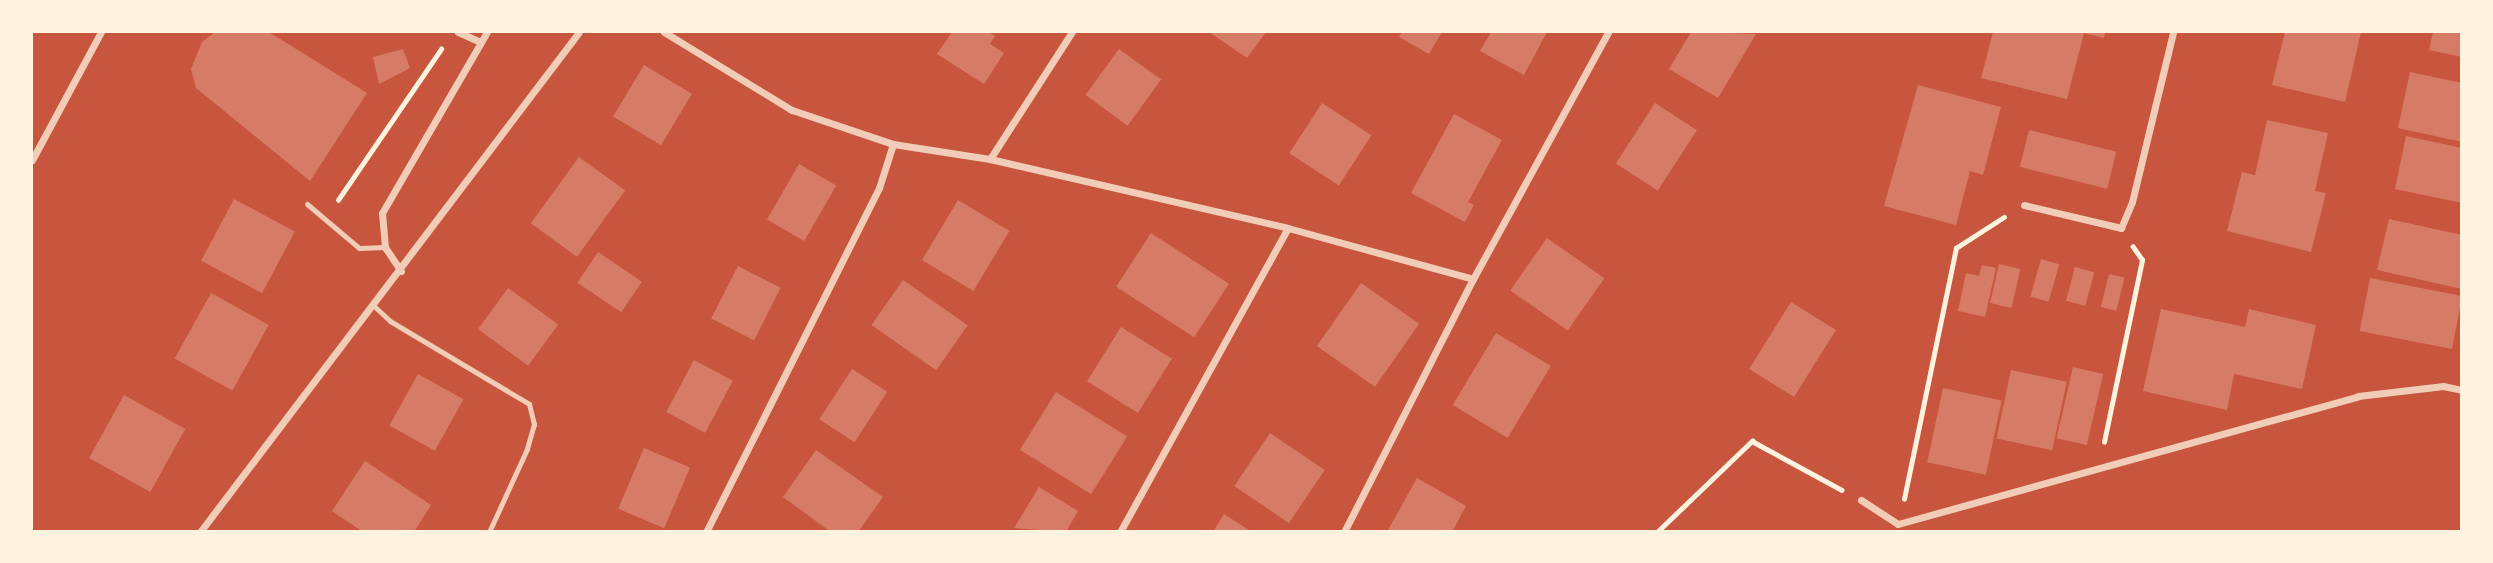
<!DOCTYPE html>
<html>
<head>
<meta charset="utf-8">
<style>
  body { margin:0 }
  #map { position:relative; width:2493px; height:563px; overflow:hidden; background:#c8553d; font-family:Merriweather,serif }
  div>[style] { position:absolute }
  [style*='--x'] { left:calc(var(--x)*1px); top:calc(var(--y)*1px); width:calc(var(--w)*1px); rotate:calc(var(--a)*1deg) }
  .building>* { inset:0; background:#d67c66; transform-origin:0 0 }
  .path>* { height:4.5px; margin:-2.25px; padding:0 2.25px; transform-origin:2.25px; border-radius:2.25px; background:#fff3e0 }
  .service>* { height:5px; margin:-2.5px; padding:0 2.5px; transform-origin:2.5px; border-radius:2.5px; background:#f1ccb7 }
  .minor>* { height:7px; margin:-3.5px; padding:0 3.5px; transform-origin:3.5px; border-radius:3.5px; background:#f1ccb7 }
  span { translate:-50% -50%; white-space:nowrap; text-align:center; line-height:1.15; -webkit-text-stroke:6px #fff3e0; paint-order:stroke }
  .frame { position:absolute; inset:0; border:33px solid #fff3e0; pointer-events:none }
</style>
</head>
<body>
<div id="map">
  <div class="building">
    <div style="clip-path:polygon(215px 32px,269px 32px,367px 93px,310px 181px,196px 88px,191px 69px,202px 42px)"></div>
    <div style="clip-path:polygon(952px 32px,989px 32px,995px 36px,990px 44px,1004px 53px,984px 84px,937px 54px)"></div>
    <div style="clip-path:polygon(1209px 32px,1266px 32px,1247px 58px)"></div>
    <div style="clip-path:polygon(1402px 32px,1442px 32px,1429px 54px,1399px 37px)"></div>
    <div style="clip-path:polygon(1491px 32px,1547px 32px,1524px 75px,1480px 51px)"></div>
    <div style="clip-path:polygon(1691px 32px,1756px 34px,1718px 98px,1669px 69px)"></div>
    <div style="clip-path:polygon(1993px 32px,2105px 32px,2104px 38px,2084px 33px,2067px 99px,1981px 78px)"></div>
    <div style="clip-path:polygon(2285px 32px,2361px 32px,2345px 102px,2272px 85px)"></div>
    <div style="clip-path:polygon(2433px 32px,2462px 32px,2462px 57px,2429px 50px)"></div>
    <div style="clip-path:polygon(403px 49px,410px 68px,379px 84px,373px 57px)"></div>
    <div style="left:1119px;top:49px;width:52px;height:57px;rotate:36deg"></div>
    <div style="left:644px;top:65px;width:56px;height:60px;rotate:31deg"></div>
    <div style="clip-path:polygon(2410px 72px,2462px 83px,2462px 142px,2398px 128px)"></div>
    <div style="clip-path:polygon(1918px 85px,2001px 107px,1983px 175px,1970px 171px,1956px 225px,1884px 206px)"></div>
    <div style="left:1322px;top:103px;width:59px;height:60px;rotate:33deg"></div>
    <div style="left:1655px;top:103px;width:50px;height:72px;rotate:33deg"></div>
    <div style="clip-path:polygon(1454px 114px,1502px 140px,1468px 202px,1474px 205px,1465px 222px,1411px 193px)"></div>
    <div style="clip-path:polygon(2267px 120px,2328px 133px,2315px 191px,2326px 193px,2311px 252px,2227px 231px,2242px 172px,2255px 175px)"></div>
    <div style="left:2029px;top:130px;width:90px;height:38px;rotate:14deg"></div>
    <div style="clip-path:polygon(2406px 136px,2462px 148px,2462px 203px,2395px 189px)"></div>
    <div style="left:579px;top:157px;width:57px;height:82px;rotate:36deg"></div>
    <div style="left:799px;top:164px;width:43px;height:64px;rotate:30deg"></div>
    <div style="left:234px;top:199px;width:69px;height:70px;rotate:28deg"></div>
    <div style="left:958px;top:200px;width:60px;height:70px;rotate:31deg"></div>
    <div style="clip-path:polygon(2389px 219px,2462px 235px,2462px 289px,2377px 270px)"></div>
    <div style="left:1151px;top:233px;width:93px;height:64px;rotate:33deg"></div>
    <div style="left:1547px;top:238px;width:70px;height:64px;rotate:35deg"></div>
    <div style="left:598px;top:252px;width:53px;height:37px;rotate:34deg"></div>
    <div style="left:2041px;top:259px;width:19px;height:39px;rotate:16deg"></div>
    <div style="left:1999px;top:264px;width:22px;height:40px;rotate:13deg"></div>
    <div style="clip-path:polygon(1982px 265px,1996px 268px,1985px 317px,1958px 311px,1966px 273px,1979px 276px)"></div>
    <div style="left:738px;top:266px;width:48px;height:59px;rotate:27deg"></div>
    <div style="left:2075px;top:267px;width:20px;height:35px;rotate:15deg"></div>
    <div style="left:2109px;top:274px;width:16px;height:34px;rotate:14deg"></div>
    <div style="left:2370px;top:278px;width:94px;height:54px;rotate:11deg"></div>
    <div style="left:903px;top:280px;width:79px;height:55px;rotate:35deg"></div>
    <div style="left:1361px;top:283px;width:71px;height:77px;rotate:35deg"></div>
    <div style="left:508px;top:288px;width:62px;height:51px;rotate:36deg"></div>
    <div style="left:211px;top:293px;width:66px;height:75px;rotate:29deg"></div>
    <div style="left:1791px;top:302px;width:53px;height:79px;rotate:32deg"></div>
    <div style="clip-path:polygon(2161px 309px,2245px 327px,2249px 309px,2316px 325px,2302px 389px,2234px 374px,2227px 410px,2143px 391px)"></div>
    <div style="left:1121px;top:327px;width:60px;height:64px;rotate:32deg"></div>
    <div style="left:1496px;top:333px;width:64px;height:84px;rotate:31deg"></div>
    <div style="left:694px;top:360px;width:44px;height:59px;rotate:28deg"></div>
    <div style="left:2073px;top:367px;width:31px;height:73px;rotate:13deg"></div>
    <div style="left:852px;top:369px;width:42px;height:60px;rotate:33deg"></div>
    <div style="left:2011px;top:370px;width:57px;height:70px;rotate:12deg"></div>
    <div style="left:418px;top:374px;width:52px;height:59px;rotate:29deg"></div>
    <div style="left:1943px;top:388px;width:60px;height:76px;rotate:12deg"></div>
    <div style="left:1056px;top:392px;width:84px;height:68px;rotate:32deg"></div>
    <div style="left:124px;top:395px;width:70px;height:72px;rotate:29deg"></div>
    <div style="left:1270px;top:433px;width:66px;height:64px;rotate:34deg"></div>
    <div style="left:644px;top:448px;width:50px;height:66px;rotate:23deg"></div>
    <div style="clip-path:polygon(816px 450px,883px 497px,858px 532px,831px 532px,783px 497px)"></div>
    <div style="clip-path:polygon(365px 461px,431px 505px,414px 532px,363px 532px,332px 511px)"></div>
    <div style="clip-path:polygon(1417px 478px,1466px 506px,1452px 532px,1387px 532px)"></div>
    <div style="clip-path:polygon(1039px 487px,1078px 511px,1066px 532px,1014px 528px)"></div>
    <div style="clip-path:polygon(1224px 514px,1252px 532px,1213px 532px)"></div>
  </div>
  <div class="path">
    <div style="--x:338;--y:200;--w:183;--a:-55.7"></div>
    <div style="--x:2104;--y:442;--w:186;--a:-78.2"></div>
    <div style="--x:2142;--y:260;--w:16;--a:-125"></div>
    <div style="--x:1904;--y:499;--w:256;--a:-78.3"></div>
    <div style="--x:1956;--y:248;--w:57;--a:-32.9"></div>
    <div style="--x:1657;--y:532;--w:132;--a:-43.8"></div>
    <div style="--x:1752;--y:441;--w:102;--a:28.6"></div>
  </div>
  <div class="service">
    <div style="--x:307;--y:204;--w:68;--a:40.2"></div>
    <div style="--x:359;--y:248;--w:26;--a:-2"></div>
    <div style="--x:374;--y:306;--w:22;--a:43"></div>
    <div style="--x:390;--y:321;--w:162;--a:30.8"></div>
    <div style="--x:529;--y:404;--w:21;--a:76"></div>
    <div style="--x:534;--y:424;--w:26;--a:106"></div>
    <div style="--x:527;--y:449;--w:91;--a:114.6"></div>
  </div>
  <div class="minor">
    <div style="--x:458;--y:32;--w:24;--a:24"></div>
    <div style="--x:664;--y:32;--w:150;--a:31.4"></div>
    <div style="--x:792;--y:110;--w:107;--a:18.6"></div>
    <div style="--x:893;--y:144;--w:98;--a:8.8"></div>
    <div style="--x:990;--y:159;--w:306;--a:13"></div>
    <div style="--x:1288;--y:228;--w:192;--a:15.4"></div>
    <div style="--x:990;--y:159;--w:151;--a:-57.2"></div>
    <div style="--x:32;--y:160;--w:145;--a:-61.7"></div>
    <div style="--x:2024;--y:205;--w:100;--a:13.3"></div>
    <div style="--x:2121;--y:228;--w:28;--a:-67"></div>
    <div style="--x:2132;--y:202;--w:175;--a:-76.4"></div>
    <div style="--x:401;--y:271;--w:29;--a:-124"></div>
    <div style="--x:385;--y:247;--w:34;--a:-95"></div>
    <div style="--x:382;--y:213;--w:209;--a:-59.9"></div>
    <div style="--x:1861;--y:500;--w:44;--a:33"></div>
    <div style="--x:1898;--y:524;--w:477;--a:-15.5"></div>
    <div style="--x:2358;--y:396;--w:86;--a:-6.7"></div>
    <div style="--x:2443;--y:386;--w:19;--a:12"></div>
    <div style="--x:200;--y:532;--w:627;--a:-52.84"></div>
    <div style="--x:706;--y:532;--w:385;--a:-63.3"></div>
    <div style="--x:879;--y:188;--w:46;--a:-72.3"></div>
    <div style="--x:1120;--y:532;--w:347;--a:-61.1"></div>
    <div style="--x:1344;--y:532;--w:284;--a:-63"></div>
    <div style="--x:1473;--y:279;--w:281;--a:-61.3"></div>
  </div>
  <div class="frame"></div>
</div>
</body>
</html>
